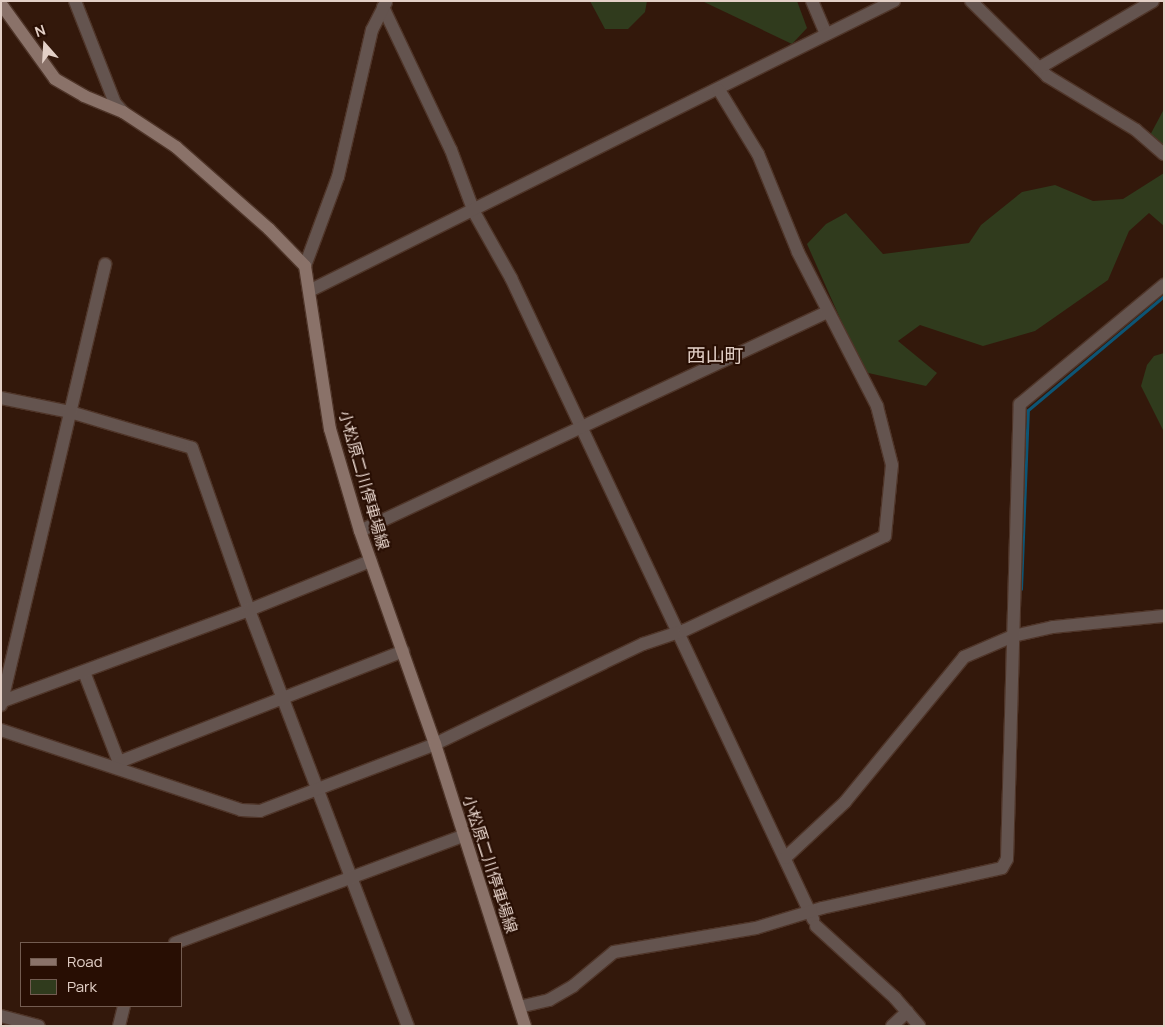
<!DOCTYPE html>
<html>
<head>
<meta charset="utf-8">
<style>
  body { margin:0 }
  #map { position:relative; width:1165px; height:1027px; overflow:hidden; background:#33180b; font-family:Manrope,"Noto Sans JP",sans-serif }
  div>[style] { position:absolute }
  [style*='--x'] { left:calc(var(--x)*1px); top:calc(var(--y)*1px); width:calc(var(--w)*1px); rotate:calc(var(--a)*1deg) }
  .green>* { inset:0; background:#303b1d }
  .stream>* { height:3px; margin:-1.5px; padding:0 1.5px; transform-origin:1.5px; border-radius:1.5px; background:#0d5575 }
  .roads { filter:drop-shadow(1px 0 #4f3529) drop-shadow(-1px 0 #4f3529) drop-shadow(0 1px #4f3529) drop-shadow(0 -1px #4f3529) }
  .minor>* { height:12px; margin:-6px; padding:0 6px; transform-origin:6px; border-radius:6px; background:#64544f }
  .tertiary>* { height:12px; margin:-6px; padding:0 6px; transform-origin:6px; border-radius:6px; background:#64544f }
  .secondary>* { height:12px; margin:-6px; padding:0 6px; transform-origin:6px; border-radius:6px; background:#8a7269 }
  span { translate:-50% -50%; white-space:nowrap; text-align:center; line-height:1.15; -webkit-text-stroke:4px #280e03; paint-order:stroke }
  .street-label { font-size:16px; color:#e3d0c7 }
  .quarter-label { font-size:19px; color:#e3d0c7 }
  .frame { position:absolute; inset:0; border:2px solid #e3d0c7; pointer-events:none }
  .legend { position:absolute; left:20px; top:942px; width:162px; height:65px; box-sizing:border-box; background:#280e03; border:1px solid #735c51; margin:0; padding:6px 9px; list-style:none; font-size:15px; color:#e3d0c7 }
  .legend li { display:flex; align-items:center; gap:10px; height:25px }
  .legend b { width:25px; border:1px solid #735c51 }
  .north { position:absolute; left:20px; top:20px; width:50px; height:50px; -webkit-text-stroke:4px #280e03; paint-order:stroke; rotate:341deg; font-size:14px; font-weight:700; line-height:20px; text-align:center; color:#e3d0c7 }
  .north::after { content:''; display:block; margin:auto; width:18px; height:22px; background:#e3d0c7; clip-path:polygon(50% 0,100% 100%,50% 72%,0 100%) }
</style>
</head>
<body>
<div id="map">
  <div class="green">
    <div style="clip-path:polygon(590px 1px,647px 1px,645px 12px,628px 29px,605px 29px)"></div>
    <div style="clip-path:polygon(702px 1px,797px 1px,807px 28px,792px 44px)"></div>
    <div style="clip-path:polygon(1164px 109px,1164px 148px,1148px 139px)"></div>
    <div style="clip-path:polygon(1164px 173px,1164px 226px,1149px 213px,1129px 231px,1108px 280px,1035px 331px,983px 346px,920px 325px,898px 341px,937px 373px,926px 386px,864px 372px,807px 244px,826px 224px,846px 213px,883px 254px,969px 243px,981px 225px,1022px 192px,1055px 185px,1093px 201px,1123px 199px)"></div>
    <div style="clip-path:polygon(1164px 353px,1164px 432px,1141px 386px,1147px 365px,1154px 356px)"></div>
  </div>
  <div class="stream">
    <div style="--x:1021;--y:589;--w:179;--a:-87.8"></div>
    <div style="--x:1028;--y:410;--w:177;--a:-40"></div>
  </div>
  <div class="roads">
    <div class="minor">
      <div style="--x:75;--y:1;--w:110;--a:68.6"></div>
      <div style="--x:115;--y:103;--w:12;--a:48"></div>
      <div style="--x:812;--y:1;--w:36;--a:67"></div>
      <div style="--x:971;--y:1;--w:107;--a:44.6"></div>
      <div style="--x:1047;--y:76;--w:104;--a:31.2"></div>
      <div style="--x:1136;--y:130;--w:37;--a:41"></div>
      <div style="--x:383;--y:7;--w:158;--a:64.6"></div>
      <div style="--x:451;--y:150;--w:66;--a:69.6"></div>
      <div style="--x:474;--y:212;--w:76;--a:60.7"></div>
      <div style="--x:511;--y:278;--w:709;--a:64.77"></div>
      <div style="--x:1039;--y:68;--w:132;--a:-30.4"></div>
      <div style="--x:305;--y:266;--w:95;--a:-69.7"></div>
      <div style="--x:338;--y:177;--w:151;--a:-77"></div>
      <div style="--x:372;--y:30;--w:31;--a:-63"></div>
      <div style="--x:309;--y:291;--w:653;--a:-26.37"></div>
      <div style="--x:1;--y:398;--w:70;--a:11.5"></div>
      <div style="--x:70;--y:412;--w:127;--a:16.4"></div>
      <div style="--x:192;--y:448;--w:172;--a:70.6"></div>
      <div style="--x:249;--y:610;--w:445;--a:69.1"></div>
      <div style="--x:360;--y:531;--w:516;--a:-25.12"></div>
      <div style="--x:84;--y:672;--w:103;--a:68.9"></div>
      <div style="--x:3;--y:701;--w:262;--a:-20.3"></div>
      <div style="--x:249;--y:610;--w:131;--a:-22"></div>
      <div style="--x:1;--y:705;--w:453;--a:-76.7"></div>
      <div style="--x:435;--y:744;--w:231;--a:-25.7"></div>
      <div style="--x:643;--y:644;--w:44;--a:-18.4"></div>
      <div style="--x:685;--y:630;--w:221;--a:-25.2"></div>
      <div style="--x:885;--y:536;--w:71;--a:-84.4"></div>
      <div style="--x:892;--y:465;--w:61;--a:-104.3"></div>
      <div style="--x:877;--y:406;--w:173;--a:-117.2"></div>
      <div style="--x:798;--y:252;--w:106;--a:-112.2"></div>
      <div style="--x:758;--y:154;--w:75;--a:-121.4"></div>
      <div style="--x:119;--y:762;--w:305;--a:-21.3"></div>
      <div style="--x:785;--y:858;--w:82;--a:-43"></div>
      <div style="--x:845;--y:802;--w:188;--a:-50.6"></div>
      <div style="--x:964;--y:657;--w:53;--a:-23.2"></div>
      <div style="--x:1013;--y:636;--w:41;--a:-12.7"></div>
      <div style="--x:1053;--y:627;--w:112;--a:-5.7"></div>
      <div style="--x:175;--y:943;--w:307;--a:-20.4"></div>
      <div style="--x:519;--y:1007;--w:31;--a:-13"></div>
      <div style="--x:549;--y:1000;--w:28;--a:-30"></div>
      <div style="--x:573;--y:986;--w:53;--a:-39.7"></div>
      <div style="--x:614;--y:952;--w:144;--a:-9.6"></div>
      <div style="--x:756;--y:928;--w:69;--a:-16.9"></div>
      <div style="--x:822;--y:908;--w:184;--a:-12.5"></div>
      <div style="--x:1002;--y:868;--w:10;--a:-61"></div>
      <div style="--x:1007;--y:859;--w:455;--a:-88.4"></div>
      <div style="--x:1020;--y:404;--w:187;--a:-39.6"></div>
      <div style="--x:1;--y:1016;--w:39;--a:15"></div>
      <div style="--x:119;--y:1026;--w:21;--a:-76"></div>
      <div style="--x:892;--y:1026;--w:21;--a:-43"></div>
    </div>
    <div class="tertiary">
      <div style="--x:1;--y:730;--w:253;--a:18.4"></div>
      <div style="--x:241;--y:810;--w:19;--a:3"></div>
      <div style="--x:260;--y:811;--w:187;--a:-20.9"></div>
      <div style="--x:816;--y:926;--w:107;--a:42.3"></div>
      <div style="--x:895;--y:998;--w:37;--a:49"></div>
    </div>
    <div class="secondary">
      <div style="--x:1;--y:4;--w:92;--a:54.2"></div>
      <div style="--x:55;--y:79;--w:34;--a:30"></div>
      <div style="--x:84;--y:96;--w:42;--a:22.3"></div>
      <div style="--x:123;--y:112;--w:64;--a:33.4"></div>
      <div style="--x:176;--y:147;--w:124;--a:41.4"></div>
      <div style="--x:269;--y:229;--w:52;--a:45.8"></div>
      <div style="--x:305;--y:266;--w:165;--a:81.3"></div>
      <div style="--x:330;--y:429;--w:106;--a:73.6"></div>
      <div style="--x:360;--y:531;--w:226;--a:70.6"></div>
      <div style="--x:435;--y:744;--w:296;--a:72.3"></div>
    </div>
  </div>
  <div class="street-label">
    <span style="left:364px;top:480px;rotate:74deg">小松原二川停車場線</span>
    <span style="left:490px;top:864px;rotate:72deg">小松原二川停車場線</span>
  </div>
  <div class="quarter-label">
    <span style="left:715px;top:356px">西山町</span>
  </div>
  <div class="frame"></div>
  <ul class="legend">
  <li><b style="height:6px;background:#8a7269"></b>Road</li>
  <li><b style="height:14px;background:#303b1d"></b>Park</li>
  </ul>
  <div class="north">N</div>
</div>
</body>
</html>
